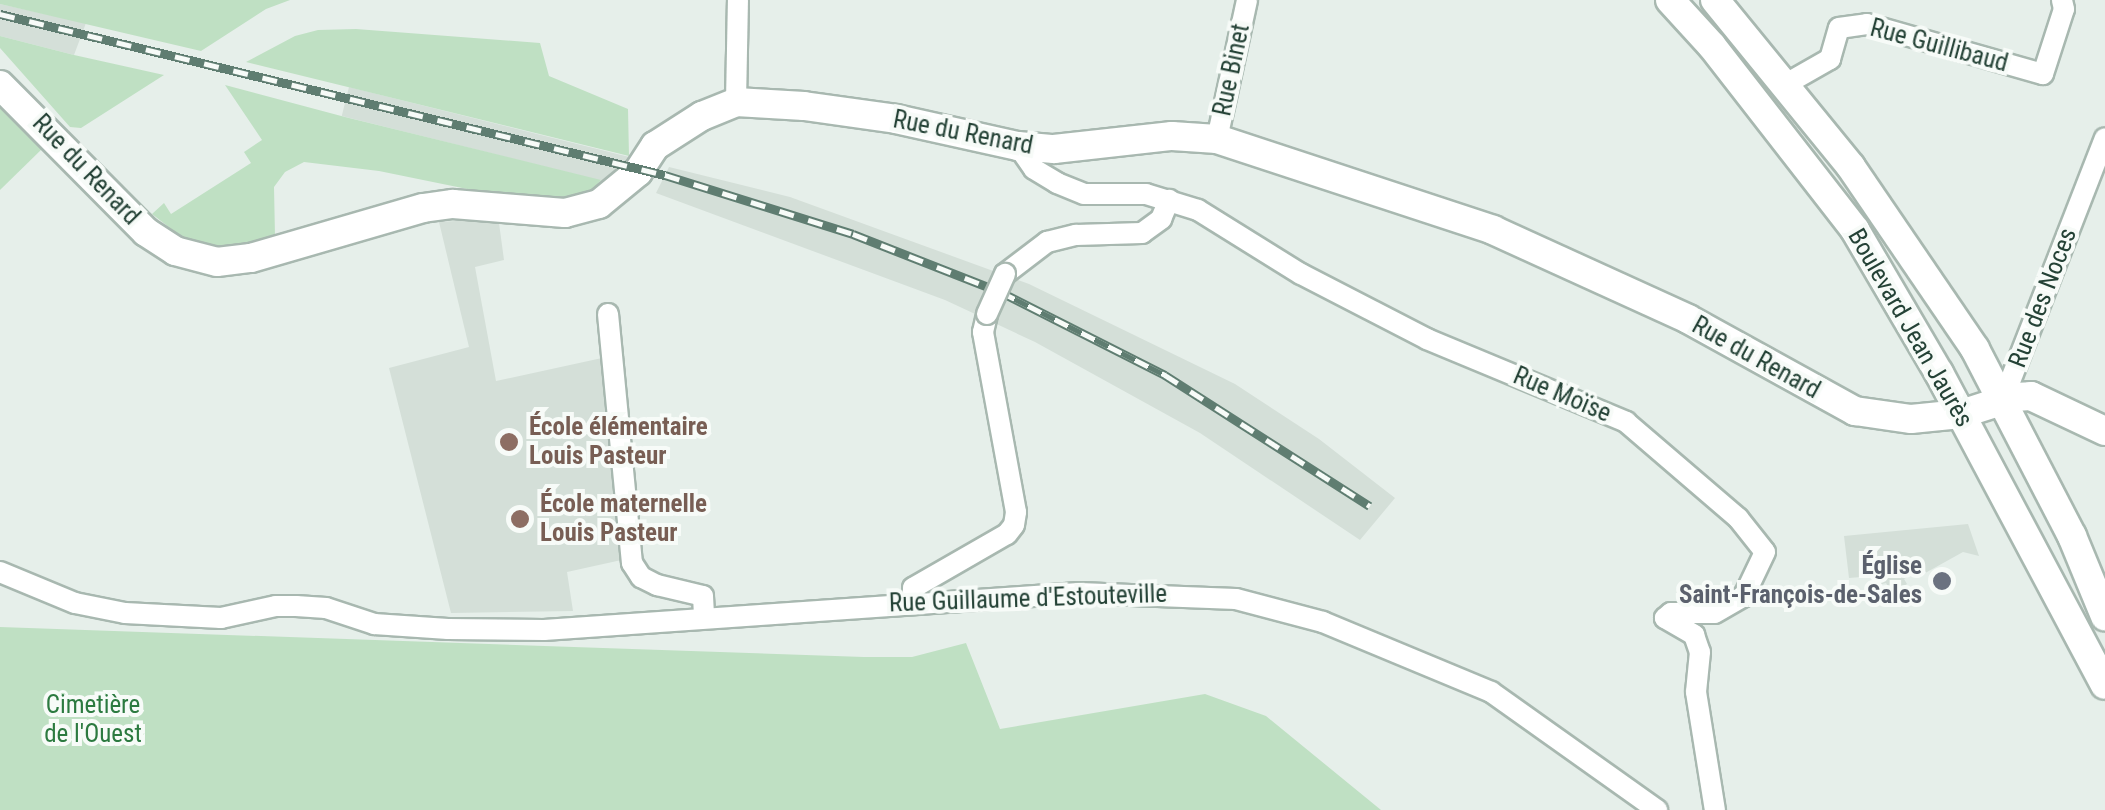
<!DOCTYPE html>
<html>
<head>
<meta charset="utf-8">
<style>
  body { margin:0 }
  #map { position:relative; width:2105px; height:810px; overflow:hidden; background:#e6efea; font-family:"Roboto Condensed",sans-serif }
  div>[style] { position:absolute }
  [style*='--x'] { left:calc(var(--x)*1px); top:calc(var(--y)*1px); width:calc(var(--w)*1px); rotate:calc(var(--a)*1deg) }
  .built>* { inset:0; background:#d4dfd8; transform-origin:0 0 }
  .green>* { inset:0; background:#bfe0c3 }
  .roads { filter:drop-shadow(2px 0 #a8b8b0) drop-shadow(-2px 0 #a8b8b0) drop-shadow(0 2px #a8b8b0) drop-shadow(0 -2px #a8b8b0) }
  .street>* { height:20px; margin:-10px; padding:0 10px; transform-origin:10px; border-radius:10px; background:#fff }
  .secondary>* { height:28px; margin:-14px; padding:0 14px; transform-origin:14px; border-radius:14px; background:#fff }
  .rail>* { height:9px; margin-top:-4.5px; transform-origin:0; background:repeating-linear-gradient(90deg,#f7fbf8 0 15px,#5f7d71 0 30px); box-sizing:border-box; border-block:2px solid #5f7d71 }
  .bridges { filter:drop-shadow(2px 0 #a8b8b0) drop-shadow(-2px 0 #a8b8b0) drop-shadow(0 2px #a8b8b0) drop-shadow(0 -2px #a8b8b0) }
  .street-bridge>* { height:20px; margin:-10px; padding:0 10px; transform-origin:10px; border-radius:10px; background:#fff }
  .dots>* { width:28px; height:28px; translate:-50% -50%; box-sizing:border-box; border:5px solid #f7fbf8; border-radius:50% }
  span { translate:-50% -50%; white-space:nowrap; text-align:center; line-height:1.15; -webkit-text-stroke:8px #f7fbf8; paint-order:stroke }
  .street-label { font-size:25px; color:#244236 }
  .education-label { font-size:25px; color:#785e54; font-weight:700 }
  .left { translate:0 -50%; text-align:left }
  .worship-label { font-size:25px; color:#5b616d; font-weight:700 }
  .right { translate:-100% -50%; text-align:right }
  .park-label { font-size:25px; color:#2c7a40 }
</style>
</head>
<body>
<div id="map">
  <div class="built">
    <div style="clip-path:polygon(0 4px,86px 23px,74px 55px,0 36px)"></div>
    <div style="left:349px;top:87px;width:288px;height:30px;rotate:14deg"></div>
    <div style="clip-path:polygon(669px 167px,790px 197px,1029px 284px,1235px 384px,1319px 439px,1395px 498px,1360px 540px,1200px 433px,1035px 342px,945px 300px,656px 193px)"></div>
    <div style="clip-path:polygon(471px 220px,499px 223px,504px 260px,475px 267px,496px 381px,602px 358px,626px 559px,567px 572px,573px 611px,451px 613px,389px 368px,469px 347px,439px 222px)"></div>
    <div style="clip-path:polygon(1968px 524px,1979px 556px,1963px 552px,1918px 577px,1915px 573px,1904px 579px,1907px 584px,1892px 593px,1886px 583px,1874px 586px,1873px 576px,1849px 578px,1844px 536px)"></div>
  </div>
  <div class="green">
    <div style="clip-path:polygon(0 0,290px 0,266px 9px,201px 51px,0 4px)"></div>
    <div style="clip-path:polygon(356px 29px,540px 43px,549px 76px,628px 109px,629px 156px,246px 62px,295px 36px,318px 30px)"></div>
    <div style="clip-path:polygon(0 36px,74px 55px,164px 75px,81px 128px,70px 127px,0 48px)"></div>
    <div style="clip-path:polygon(225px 85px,345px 117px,601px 180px,592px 191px,551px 206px,379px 171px,304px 162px,285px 172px,274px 187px,275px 236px,232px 249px,213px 248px,179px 235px,152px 214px,164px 203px,171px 214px,251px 163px,244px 152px,262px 140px)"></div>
    <div style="clip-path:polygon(0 107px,43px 148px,0 190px)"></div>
    <div style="clip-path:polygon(0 627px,864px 657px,912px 657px,966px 643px,1000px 729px,1205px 694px,1266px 716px,1381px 810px,0 810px)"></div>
  </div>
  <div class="roads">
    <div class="street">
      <div style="--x:1786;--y:84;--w:51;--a:-29.6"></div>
      <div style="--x:1830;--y:59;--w:32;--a:-74"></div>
      <div style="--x:1839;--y:28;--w:28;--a:-8"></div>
      <div style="--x:1867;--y:24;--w:183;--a:15.9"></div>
      <div style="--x:2043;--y:74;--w:68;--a:-72.1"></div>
      <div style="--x:2064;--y:9;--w:9;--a:-103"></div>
      <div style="--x:736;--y:102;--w:102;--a:-88.9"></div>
      <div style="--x:1217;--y:139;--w:142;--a:-77.8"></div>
      <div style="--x:1018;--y:146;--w:28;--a:55"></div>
      <div style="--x:1034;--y:169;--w:27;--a:31"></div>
      <div style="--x:1057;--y:183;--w:29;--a:22"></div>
      <div style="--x:1084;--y:194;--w:62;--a:0"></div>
      <div style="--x:1146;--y:194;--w:54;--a:17.1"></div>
      <div style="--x:1198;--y:210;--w:121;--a:31.9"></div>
      <div style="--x:1301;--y:274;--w:142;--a:27.3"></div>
      <div style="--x:1427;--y:339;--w:216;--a:22.6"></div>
      <div style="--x:1626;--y:422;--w:148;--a:40.6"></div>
      <div style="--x:1738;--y:518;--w:43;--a:51.5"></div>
      <div style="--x:1765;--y:552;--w:49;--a:115.5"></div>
      <div style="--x:1744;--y:596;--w:34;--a:150"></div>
      <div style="--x:1714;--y:613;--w:43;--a:180"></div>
      <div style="--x:1671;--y:613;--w:8;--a:140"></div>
      <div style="--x:1665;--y:618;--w:34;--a:30"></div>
      <div style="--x:1694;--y:635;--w:18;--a:71"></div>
      <div style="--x:1700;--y:652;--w:40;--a:95.7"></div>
      <div style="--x:1696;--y:692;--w:120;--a:80.9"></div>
      <div style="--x:1005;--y:274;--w:53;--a:-37.3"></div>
      <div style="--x:1047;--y:242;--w:30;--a:-14"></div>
      <div style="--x:1076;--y:235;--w:66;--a:-1.7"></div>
      <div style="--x:1142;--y:233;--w:24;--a:-36"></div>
      <div style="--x:1161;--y:219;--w:21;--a:-67"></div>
      <div style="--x:608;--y:314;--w:250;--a:84.5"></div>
      <div style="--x:632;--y:563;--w:17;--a:57"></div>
      <div style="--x:641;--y:577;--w:18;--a:27"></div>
      <div style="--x:657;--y:585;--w:47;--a:13.4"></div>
      <div style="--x:703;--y:596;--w:22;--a:87"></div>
      <div style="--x:2002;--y:402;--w:283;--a:-68.7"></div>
      <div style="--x:0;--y:572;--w:81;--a:22.5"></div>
      <div style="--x:75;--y:603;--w:51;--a:11.3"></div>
      <div style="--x:125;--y:613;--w:96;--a:3"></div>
      <div style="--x:221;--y:618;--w:56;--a:-12.3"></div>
      <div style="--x:276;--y:606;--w:20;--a:0"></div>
      <div style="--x:296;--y:606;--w:30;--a:4"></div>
      <div style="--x:326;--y:608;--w:51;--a:18.4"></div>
      <div style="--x:374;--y:624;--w:74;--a:3.9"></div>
      <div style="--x:448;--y:629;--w:96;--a:0.6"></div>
      <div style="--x:544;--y:630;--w:536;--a:-3.96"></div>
      <div style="--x:1079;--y:593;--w:157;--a:2.2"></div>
      <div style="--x:1236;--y:599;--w:90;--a:14.8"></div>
      <div style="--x:1323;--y:622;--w:182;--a:22.6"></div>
      <div style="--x:1491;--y:692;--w:204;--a:35.4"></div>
      <div style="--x:913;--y:601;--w:13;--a:-90"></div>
      <div style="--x:913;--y:588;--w:108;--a:-29.9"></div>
      <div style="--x:1007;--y:534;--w:11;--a:-52"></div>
      <div style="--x:1014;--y:525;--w:13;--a:-81"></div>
      <div style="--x:1016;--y:512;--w:183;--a:-100.4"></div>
      <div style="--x:983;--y:332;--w:18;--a:-77"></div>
    </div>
    <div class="secondary">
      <div style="--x:1670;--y:0;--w:62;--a:47.6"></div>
      <div style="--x:1712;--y:46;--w:233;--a:52.1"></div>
      <div style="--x:1855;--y:230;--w:166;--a:59.6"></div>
      <div style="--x:1939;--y:373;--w:353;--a:62"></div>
      <div style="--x:1715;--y:0;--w:215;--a:50.8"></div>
      <div style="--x:1851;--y:167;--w:220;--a:55.7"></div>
      <div style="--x:1975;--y:349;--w:211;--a:62.6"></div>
      <div style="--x:2072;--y:536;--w:87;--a:67.6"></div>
      <div style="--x:0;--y:85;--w:207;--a:45.2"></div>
      <div style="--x:146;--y:232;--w:35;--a:33"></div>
      <div style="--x:175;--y:251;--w:43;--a:14.7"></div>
      <div style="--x:217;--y:262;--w:34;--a:-7"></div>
      <div style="--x:251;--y:258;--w:179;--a:-16.2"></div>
      <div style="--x:423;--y:208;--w:30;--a:-8"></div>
      <div style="--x:453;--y:204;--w:112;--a:4.6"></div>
      <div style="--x:565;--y:213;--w:35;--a:-15"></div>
      <div style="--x:599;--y:204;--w:50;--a:-39.4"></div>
      <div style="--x:638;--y:172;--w:31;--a:-57"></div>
      <div style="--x:655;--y:146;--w:56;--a:-32.6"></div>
      <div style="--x:702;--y:116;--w:37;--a:-22"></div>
      <div style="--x:736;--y:102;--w:68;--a:3.4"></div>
      <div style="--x:804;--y:106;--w:93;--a:8"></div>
      <div style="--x:896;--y:119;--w:125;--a:12.5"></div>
      <div style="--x:1018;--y:146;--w:36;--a:5"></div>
      <div style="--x:1054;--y:149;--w:119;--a:-6.3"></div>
      <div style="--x:1172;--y:136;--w:45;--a:3.8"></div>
      <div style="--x:1217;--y:139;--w:291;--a:18.2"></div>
      <div style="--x:1493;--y:230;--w:214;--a:24.5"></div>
      <div style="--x:1688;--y:319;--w:191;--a:28.9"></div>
      <div style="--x:1855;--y:411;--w:57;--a:8.1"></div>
      <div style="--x:1911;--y:419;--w:50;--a:-5.7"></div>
      <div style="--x:1961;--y:414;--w:56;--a:-17.8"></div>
      <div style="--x:2014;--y:397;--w:17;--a:-3"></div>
      <div style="--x:2031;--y:396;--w:82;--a:25.3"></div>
    </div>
  </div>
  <div class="rail">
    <div style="--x:0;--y:14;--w:684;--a:13.61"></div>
    <div style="--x:665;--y:175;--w:197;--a:17.4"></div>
    <div style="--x:853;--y:234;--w:159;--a:21.4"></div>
    <div style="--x:1001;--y:292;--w:184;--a:26.8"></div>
    <div style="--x:1165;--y:375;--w:243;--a:32.6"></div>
  </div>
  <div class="bridges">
    <div class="street-bridge">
      <div style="--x:987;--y:314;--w:44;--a:-65.8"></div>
    </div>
  </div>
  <div class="dots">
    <div style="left:509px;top:442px;background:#8d6e63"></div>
    <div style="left:520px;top:519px;background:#8d6e63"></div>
    <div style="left:1942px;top:581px;background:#6b7280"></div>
  </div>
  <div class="street-label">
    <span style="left:1939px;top:46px;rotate:15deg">Rue Guillibaud</span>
    <span style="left:1232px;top:70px;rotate:-78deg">Rue Binet</span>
    <span style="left:963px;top:133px;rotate:11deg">Rue du Renard</span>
    <span style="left:86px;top:170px;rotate:46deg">Rue du Renard</span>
    <span style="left:2043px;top:298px;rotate:-69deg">Rue des Noces</span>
    <span style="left:1910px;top:328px;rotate:60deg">Boulevard Jean Jaurès</span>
    <span style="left:1756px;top:358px;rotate:29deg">Rue du Renard</span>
    <span style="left:1562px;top:395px;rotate:23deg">Rue Moïse</span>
    <span style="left:1028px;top:599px;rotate:-2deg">Rue Guillaume d'Estouteville</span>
  </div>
  <div class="education-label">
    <span class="left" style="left:529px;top:442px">École élémentaire<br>Louis Pasteur</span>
    <span class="left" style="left:540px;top:519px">École maternelle<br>Louis Pasteur</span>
  </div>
  <div class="worship-label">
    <span class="right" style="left:1922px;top:581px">Église<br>Saint-François-de-Sales</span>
  </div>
  <div class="park-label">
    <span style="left:93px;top:720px">Cimetière<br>de l'Ouest</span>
  </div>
</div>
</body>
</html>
